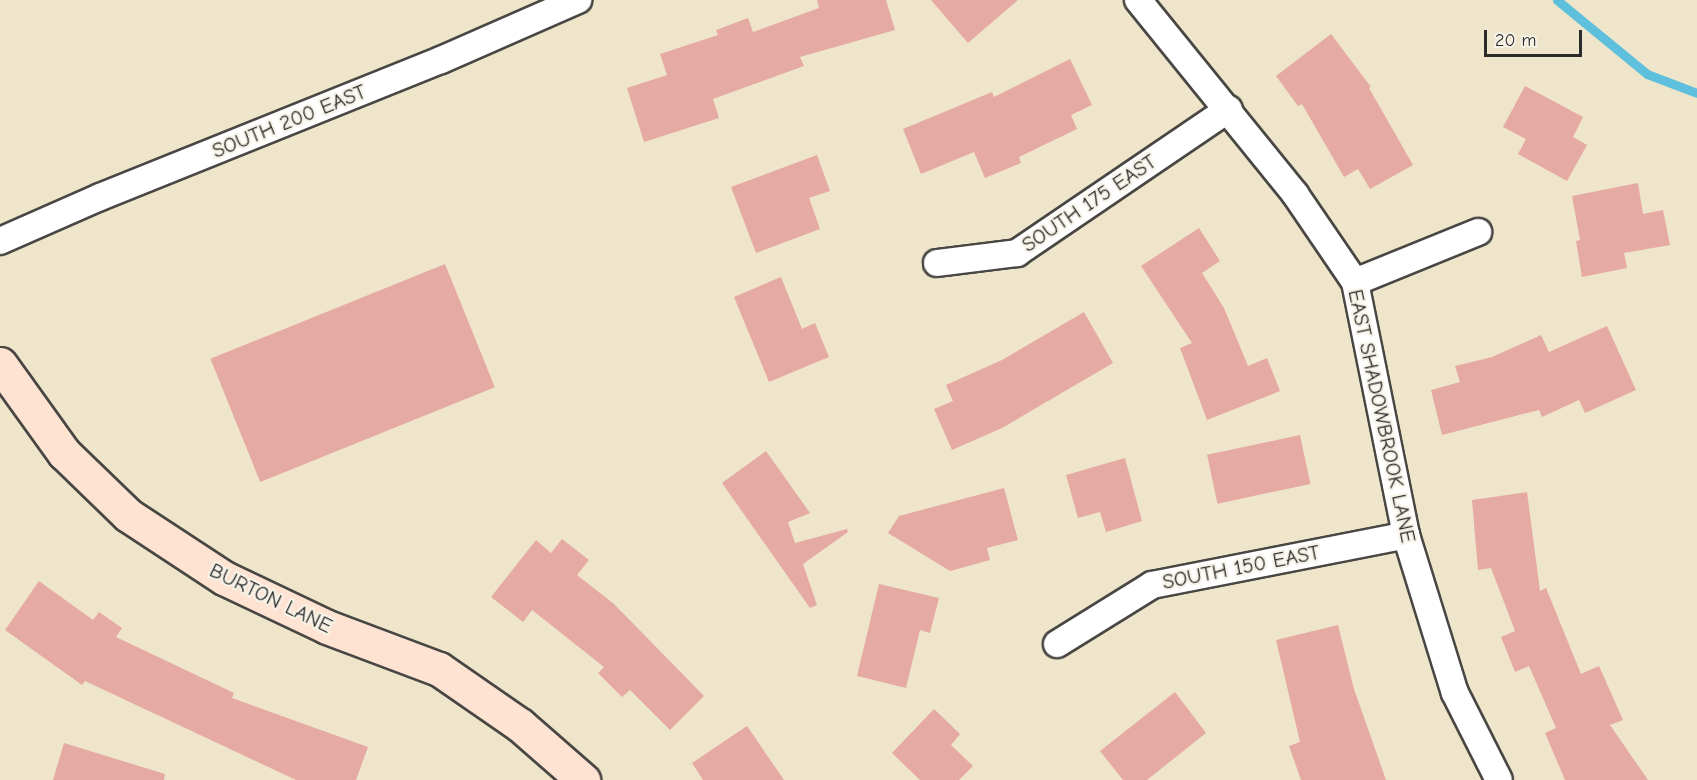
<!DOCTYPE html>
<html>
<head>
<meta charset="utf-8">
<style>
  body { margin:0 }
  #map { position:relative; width:1697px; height:780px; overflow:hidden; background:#efe5ca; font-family:"Comic Neue",sans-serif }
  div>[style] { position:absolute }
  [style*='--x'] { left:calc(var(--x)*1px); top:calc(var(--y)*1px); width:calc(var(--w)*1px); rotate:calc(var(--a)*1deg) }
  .stream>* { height:9px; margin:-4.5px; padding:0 4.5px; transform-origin:4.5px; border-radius:4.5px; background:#5ec0dc }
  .building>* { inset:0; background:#e5aaa3; transform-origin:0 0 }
  .roads { filter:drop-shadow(2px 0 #484743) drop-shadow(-2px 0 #484743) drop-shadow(0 2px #484743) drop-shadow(0 -2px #484743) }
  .street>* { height:26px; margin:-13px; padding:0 13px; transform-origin:13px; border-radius:13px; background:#fff }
  .secondary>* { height:33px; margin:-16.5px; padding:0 16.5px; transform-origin:16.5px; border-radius:16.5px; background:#fee3d2 }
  span { translate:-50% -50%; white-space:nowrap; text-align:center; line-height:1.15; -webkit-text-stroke:4.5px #f7f3e8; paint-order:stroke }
  .street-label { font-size:21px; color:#2b2b2b }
  .scale { position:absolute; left:1484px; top:30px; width:98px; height:27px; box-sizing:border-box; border:3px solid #2b2b2b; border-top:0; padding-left:8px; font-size:18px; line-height:21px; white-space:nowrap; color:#2b2b2b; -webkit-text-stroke:4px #f7f3e8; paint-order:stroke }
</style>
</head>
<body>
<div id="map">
  <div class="stream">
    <div style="--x:1557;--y:0;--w:117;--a:39.4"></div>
    <div style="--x:1647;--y:74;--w:53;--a:20.8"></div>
  </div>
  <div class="building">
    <div style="clip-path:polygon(817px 0,886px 0,895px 30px,800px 57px,804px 66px,713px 99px,719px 118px,644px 142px,627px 88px,667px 75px,660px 54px,718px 35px,716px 30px,748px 18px,753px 32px,819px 8px)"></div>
    <div style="clip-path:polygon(931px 0,1018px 0,968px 43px)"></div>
    <div style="clip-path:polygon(1331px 34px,1371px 87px,1369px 88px,1413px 165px,1370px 189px,1358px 169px,1344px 177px,1302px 104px,1298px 106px,1276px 76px)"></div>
    <div style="clip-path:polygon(1070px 59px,1092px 105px,1071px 115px,1077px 129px,1019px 157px,1021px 163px,985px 178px,974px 152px,921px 174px,903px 129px,992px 92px,994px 97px)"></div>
    <div style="clip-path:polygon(1525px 86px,1583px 117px,1573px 137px,1587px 145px,1567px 181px,1518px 154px,1526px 139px,1503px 127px)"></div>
    <div style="clip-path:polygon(817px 155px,830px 191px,809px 198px,820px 229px,756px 253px,731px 187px)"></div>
    <div style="clip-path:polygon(1638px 183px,1643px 214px,1663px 210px,1670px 245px,1624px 253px,1627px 268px,1582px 277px,1576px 241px,1580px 240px,1572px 196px)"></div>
    <div style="clip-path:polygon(1199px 228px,1220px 261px,1202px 273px,1224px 308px,1248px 366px,1267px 358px,1280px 391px,1207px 420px,1180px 348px,1192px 343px,1141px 266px)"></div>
    <div style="left:445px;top:264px;width:133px;height:253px;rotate:68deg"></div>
    <div style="clip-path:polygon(781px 277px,802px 329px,815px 323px,829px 357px,769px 382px,734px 297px)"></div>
    <div style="clip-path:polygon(1084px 312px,1113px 363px,1002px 428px,952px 450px,934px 409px,953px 401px,946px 385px,1002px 360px)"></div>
    <div style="clip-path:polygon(1607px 326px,1636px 390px,1585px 413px,1579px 400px,1542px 417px,1539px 410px,1442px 435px,1431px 390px,1460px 382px,1455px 366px,1492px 357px,1541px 335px,1549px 352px)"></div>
    <div style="left:1300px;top:435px;width:50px;height:95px;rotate:78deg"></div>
    <div style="clip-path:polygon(766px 451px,810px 513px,788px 522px,795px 543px,847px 529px,848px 532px,803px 564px,817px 605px,810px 608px,722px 483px)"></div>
    <div style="clip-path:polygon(1125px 458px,1142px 521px,1106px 532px,1100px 512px,1078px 518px,1066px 475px)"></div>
    <div style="clip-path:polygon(1004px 488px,1018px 540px,987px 548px,990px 560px,950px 571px,888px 533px,899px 516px)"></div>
    <div style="clip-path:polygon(1527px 492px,1540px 591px,1546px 588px,1581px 674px,1599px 666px,1623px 720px,1610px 725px,1648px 780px,1565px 780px,1545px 733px,1556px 728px,1529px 666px,1515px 672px,1501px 637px,1515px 631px,1491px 568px,1478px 570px,1472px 500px)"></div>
    <div style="clip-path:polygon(562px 539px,589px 560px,577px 575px,614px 604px,704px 696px,670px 730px,630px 690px,622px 697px,598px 673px,604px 667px,532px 610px,523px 622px,491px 597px,536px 540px,551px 553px)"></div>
    <div style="clip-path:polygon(39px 581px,93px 620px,99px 612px,122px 628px,116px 637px,234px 693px,232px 698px,368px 747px,356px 780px,296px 780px,85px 681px,82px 685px,5px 630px)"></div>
    <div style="clip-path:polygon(879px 584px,939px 598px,930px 633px,920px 630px,906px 688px,857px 676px)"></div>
    <div style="clip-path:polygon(1338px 625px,1354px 689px,1386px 780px,1301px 780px,1289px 746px,1300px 742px,1276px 640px)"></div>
    <div style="clip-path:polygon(1175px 692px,1206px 733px,1147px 780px,1123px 780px,1100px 751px)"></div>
    <div style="clip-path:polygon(934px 709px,960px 734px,951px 745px,973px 766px,959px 780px,920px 780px,892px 753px)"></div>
    <div style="clip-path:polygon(747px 726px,784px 780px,703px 780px,692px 763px)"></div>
    <div style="clip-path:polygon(64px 743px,165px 774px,164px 780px,53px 780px)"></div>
  </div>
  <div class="roads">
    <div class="street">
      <div style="--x:1138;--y:0;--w:250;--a:51"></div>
      <div style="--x:1295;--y:194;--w:107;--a:55.7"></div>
      <div style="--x:1355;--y:282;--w:258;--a:78.6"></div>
      <div style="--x:1406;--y:535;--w:165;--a:72.8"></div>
      <div style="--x:1455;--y:693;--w:97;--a:63.2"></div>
      <div style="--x:0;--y:241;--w:109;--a:-23.7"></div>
      <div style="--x:100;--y:197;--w:367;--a:-21.9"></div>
      <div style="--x:441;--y:60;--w:150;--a:-23.7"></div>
      <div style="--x:937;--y:263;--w:81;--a:-7.1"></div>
      <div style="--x:1017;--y:253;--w:256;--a:-34.2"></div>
      <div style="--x:1355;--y:282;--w:133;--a:-22.1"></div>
      <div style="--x:1057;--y:644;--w:112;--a:-31.8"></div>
      <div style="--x:1152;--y:585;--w:259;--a:-11.1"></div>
    </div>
    <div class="secondary">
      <div style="--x:0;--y:364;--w:110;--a:54.3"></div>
      <div style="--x:64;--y:453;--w:89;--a:44.1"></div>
      <div style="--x:128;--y:515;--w:115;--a:33.3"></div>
      <div style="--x:224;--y:578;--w:114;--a:25.4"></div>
      <div style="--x:327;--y:627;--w:120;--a:20.6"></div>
      <div style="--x:439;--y:669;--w:98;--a:34.7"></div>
      <div style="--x:520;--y:725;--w:84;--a:41.1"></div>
    </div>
  </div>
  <div class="street-label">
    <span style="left:289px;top:121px;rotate:-22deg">SOUTH 200 EAST</span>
    <span style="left:1089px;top:203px;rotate:-34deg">SOUTH 175 EAST</span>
    <span style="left:1382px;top:416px;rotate:78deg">EAST SHADOWBROOK LANE</span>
    <span style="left:1241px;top:567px;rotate:-11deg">SOUTH 150 EAST</span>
    <span style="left:271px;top:598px;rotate:26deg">BURTON LANE</span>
  </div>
  <div class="scale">20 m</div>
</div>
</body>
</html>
